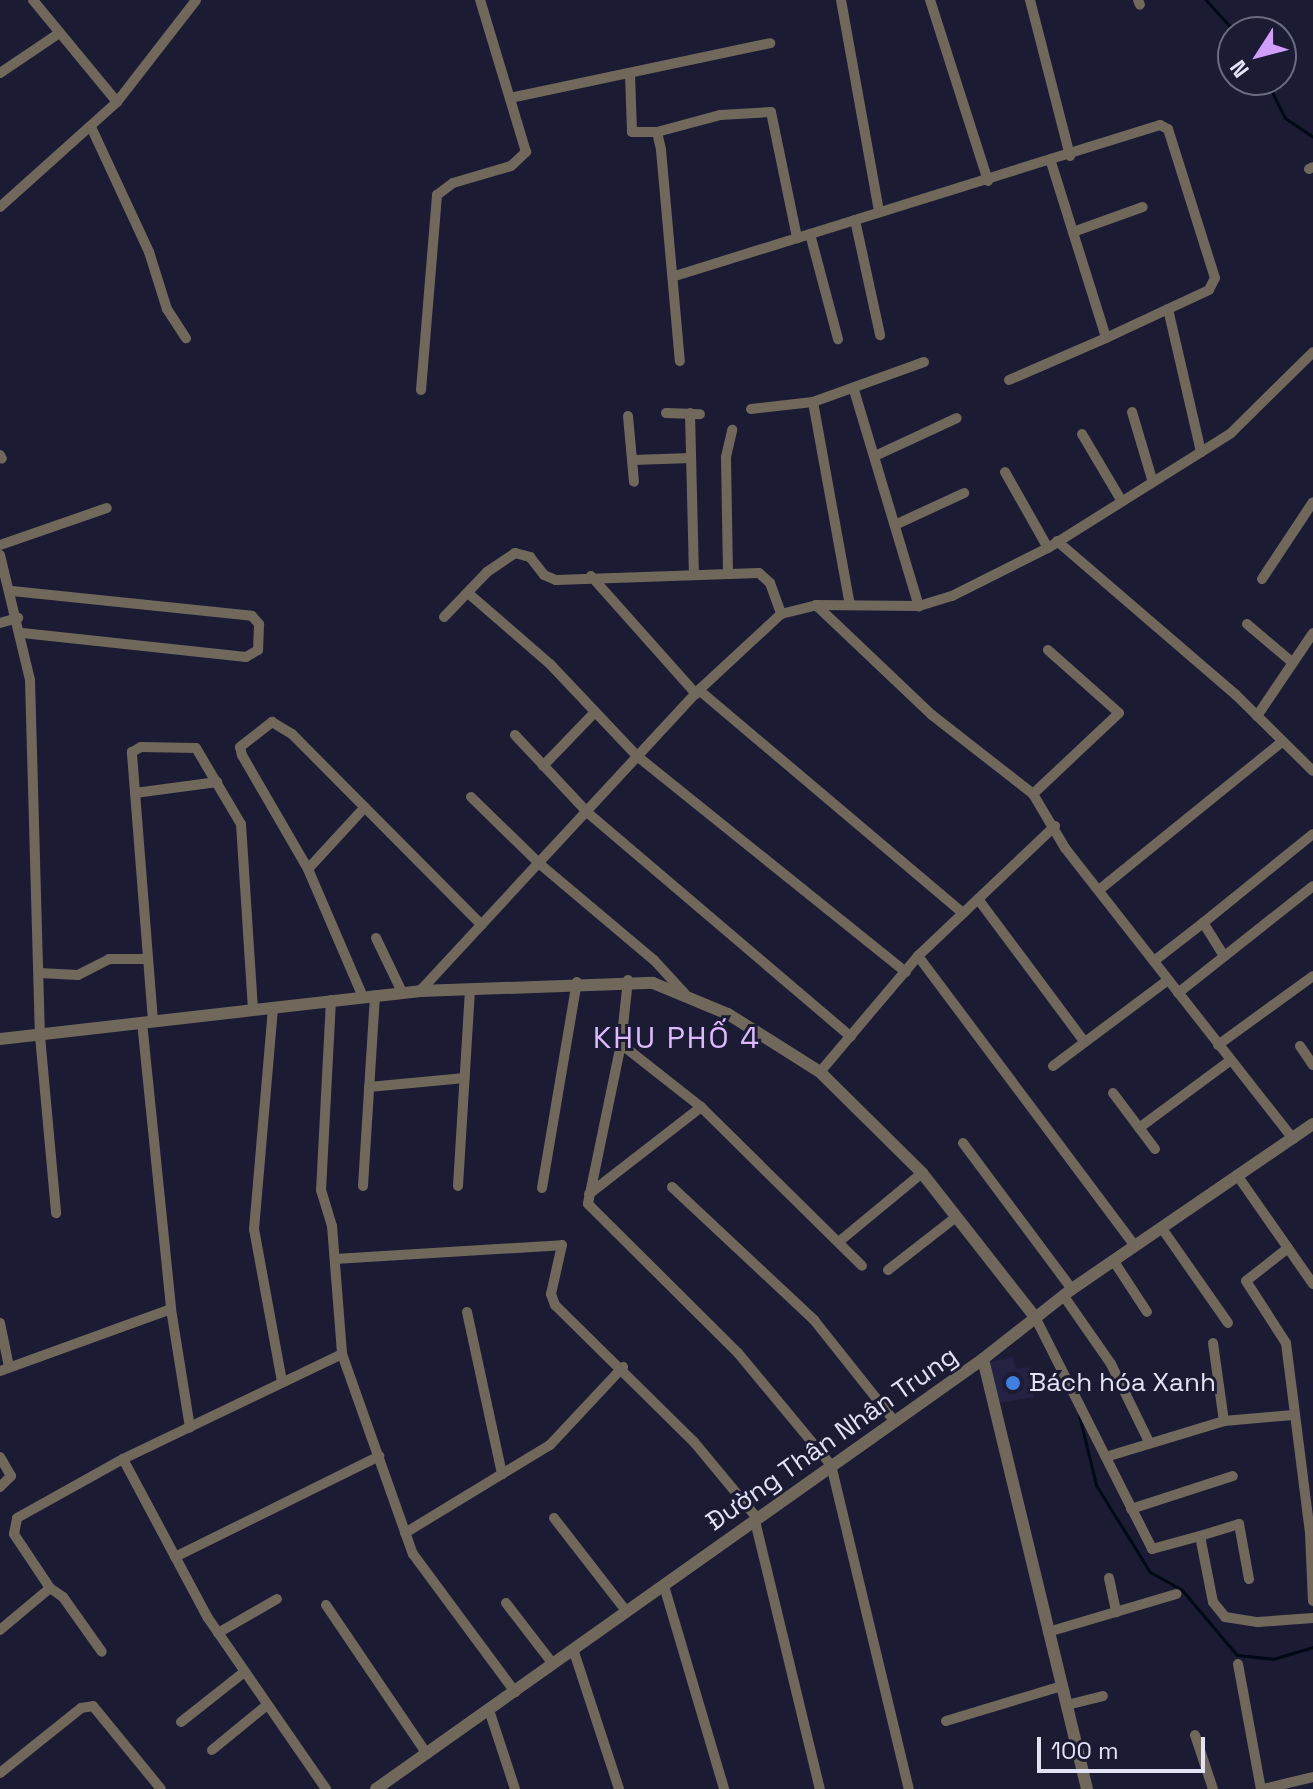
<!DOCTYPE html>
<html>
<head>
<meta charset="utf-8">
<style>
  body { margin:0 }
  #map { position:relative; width:1313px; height:1789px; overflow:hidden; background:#1b1b34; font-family:"Space Grotesk",sans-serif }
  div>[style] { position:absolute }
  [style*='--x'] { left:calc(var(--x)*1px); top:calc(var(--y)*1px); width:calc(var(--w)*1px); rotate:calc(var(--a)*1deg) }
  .built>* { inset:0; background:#232242 }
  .stream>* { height:3px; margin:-1.5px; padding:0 1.5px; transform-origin:1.5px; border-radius:1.5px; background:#000916 }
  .minor>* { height:10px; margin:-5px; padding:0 5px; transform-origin:5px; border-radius:5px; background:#6f685b }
  .tertiary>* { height:12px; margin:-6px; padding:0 6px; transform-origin:6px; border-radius:6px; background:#6f685b }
  .dots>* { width:22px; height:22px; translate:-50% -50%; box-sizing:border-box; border:4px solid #1b1b34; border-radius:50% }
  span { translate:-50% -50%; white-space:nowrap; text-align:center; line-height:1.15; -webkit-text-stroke:6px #1b1b34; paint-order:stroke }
  .poi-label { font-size:26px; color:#e2e3f5 }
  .left { translate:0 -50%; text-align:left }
  .street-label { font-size:26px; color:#e2e3f5 }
  .quarter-label { font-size:30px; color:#ddbafe; letter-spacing:2px }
  .north { position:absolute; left:1217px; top:16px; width:80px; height:80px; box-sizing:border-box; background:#1b1b34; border:2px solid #6b6b81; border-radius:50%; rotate:234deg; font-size:22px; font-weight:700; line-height:32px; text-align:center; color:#e2e3f5 }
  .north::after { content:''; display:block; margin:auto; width:28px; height:36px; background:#d19dfe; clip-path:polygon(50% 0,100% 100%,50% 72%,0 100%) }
  .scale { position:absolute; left:1037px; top:1737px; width:168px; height:36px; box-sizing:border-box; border:4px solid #e2e3f5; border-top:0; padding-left:10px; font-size:24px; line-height:28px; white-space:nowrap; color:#e2e3f5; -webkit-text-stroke:6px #1b1b34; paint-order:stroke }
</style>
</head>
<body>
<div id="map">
  <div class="built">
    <div style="clip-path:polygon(1013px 1357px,1016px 1369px,1029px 1367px,1034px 1397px,999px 1403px,990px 1362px)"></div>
  </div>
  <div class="stream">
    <div style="--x:1206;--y:0;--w:43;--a:47.8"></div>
    <div style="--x:1266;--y:80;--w:42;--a:63.4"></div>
    <div style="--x:1285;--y:118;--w:34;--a:34"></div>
    <div style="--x:1079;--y:1415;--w:72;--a:76.3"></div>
    <div style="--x:1096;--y:1485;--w:102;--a:58.2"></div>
    <div style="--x:1150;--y:1572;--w:37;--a:29"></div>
    <div style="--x:1182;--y:1590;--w:85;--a:49.8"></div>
    <div style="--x:1237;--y:1655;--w:36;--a:6"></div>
    <div style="--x:1273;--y:1659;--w:42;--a:-16.7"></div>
  </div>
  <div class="minor">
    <div style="--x:841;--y:0;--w:215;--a:79.8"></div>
    <div style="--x:930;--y:0;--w:190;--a:72.2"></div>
    <div style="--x:1030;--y:0;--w:161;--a:75.6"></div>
    <div style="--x:1138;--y:0;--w:5;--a:68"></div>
    <div style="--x:0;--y:73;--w:70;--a:-33.9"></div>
    <div style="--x:630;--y:74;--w:58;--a:88"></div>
    <div style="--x:632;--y:132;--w:25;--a:0"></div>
    <div style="--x:657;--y:132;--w:18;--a:77"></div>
    <div style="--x:661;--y:150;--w:212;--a:84.9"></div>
    <div style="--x:510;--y:98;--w:266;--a:-11.9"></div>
    <div style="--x:117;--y:102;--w:129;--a:-52.2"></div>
    <div style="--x:92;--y:129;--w:136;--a:65.1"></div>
    <div style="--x:149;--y:252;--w:60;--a:72.5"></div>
    <div style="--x:167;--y:309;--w:35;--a:57"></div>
    <div style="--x:657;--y:132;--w:65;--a:-15.1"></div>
    <div style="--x:720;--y:115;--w:51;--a:-3.4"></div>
    <div style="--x:771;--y:112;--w:129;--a:78.3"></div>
    <div style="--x:1051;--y:162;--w:184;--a:72.6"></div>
    <div style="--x:1106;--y:338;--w:68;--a:-25.1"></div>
    <div style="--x:1168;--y:309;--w:147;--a:77"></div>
    <div style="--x:1309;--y:169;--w:4;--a:-27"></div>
    <div style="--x:0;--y:207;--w:157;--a:-41.9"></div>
    <div style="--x:117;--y:102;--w:132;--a:-129.5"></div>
    <div style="--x:855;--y:220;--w:118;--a:77.7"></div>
    <div style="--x:1073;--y:232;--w:74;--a:-19.7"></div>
    <div style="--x:810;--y:234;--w:109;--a:75.1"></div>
    <div style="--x:675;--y:276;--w:508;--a:-17.29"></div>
    <div style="--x:1160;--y:125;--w:9;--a:27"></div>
    <div style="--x:1168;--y:129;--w:156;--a:72.5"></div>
    <div style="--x:1215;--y:278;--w:13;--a:117"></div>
    <div style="--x:1209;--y:290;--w:45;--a:155.1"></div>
    <div style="--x:1009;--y:380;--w:106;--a:-23.4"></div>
    <div style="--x:421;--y:390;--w:196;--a:-85.3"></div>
    <div style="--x:437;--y:195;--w:20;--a:-37"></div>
    <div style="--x:453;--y:183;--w:60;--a:-16.3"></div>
    <div style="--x:511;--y:166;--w:21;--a:-43"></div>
    <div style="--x:526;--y:152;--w:159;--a:-106.8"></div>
    <div style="--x:854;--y:390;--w:226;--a:73.3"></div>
    <div style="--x:813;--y:402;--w:206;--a:79.7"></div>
    <div style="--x:751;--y:409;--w:62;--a:-6.4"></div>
    <div style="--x:813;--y:402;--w:118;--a:-19.8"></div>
    <div style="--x:1132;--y:412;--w:70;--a:73.4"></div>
    <div style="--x:666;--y:413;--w:34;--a:2"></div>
    <div style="--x:690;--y:413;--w:161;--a:88.6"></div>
    <div style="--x:628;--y:416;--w:66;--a:84.8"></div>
    <div style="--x:1082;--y:434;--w:77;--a:59.4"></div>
    <div style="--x:0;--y:455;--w:4;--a:63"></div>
    <div style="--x:875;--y:456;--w:90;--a:-24.9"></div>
    <div style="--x:633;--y:460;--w:58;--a:-2"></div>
    <div style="--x:1005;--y:472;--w:87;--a:60.5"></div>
    <div style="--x:897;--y:524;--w:74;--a:-24.8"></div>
    <div style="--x:1057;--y:541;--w:236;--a:40.7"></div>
    <div style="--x:1236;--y:695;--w:108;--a:44.6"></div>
    <div style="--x:0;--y:545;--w:113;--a:-19.1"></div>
    <div style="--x:0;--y:555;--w:129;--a:76.5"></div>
    <div style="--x:30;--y:680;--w:356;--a:88.4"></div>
    <div style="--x:40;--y:1036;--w:178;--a:84.8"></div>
    <div style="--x:728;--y:573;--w:116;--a:-91"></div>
    <div style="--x:726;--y:457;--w:28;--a:-77"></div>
    <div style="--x:591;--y:576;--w:158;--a:48.3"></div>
    <div style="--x:1262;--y:579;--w:92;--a:-56.5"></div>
    <div style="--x:12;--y:591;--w:241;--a:5.9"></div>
    <div style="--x:252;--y:616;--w:11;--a:49"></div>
    <div style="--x:259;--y:624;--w:26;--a:92"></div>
    <div style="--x:258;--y:650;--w:14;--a:150"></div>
    <div style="--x:246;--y:657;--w:225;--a:-173.9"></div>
    <div style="--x:468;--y:593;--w:108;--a:40.9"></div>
    <div style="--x:550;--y:664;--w:127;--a:46.6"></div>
    <div style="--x:637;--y:756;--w:345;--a:38.8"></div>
    <div style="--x:816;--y:605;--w:160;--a:43.5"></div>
    <div style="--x:932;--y:715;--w:128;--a:38"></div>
    <div style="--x:1033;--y:794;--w:63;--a:59.3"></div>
    <div style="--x:1065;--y:848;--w:370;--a:51.9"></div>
    <div style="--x:444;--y:617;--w:62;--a:-46.3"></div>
    <div style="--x:487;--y:572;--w:34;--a:-34"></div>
    <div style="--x:515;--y:553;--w:16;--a:15"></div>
    <div style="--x:530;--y:557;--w:23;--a:52"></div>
    <div style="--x:544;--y:575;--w:13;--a:23"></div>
    <div style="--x:556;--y:580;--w:203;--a:-2"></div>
    <div style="--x:759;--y:573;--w:15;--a:42"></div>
    <div style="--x:770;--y:583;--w:33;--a:70"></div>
    <div style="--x:0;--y:623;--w:19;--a:-16"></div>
    <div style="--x:1247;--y:624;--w:60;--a:40.3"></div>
    <div style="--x:699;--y:690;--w:346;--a:40.2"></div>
    <div style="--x:1257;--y:716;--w:100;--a:-56"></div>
    <div style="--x:515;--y:735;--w:107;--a:46.9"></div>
    <div style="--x:588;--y:813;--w:345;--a:40.4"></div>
    <div style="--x:543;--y:766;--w:75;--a:-46.1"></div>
    <div style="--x:135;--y:793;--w:83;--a:-7.6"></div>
    <div style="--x:1033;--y:794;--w:118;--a:-43.3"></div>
    <div style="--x:1119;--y:713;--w:95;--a:-138.4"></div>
    <div style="--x:471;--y:797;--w:98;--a:44.2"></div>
    <div style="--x:541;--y:865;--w:148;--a:40.1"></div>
    <div style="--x:654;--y:960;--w:46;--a:47.6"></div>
    <div style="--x:308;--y:869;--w:84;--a:-47.4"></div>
    <div style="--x:1099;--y:890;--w:235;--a:-39"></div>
    <div style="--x:978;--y:899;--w:177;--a:53.3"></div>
    <div style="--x:376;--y:938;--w:60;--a:64.3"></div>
    <div style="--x:918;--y:956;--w:361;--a:53.2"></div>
    <div style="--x:1224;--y:956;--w:39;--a:-122"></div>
    <div style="--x:1203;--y:923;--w:141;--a:-39"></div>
    <div style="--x:1154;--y:961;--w:62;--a:-37.8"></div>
    <div style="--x:39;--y:973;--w:39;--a:3"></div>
    <div style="--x:78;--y:975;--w:35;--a:-27"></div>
    <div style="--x:109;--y:959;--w:39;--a:0"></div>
    <div style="--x:628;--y:980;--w:64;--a:96.2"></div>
    <div style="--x:621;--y:1044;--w:163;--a:101.7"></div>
    <div style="--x:588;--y:1204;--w:211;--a:44.8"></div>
    <div style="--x:738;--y:1353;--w:146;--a:50.3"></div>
    <div style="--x:831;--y:1465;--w:333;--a:76.5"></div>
    <div style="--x:420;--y:991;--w:410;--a:-47.2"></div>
    <div style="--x:699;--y:690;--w:112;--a:-42.8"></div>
    <div style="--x:781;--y:614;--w:36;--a:-14"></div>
    <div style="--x:816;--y:605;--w:103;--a:0.6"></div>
    <div style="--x:919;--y:606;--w:34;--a:-17"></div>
    <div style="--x:952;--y:596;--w:107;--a:-26.6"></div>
    <div style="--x:1048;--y:548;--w:216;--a:-32.1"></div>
    <div style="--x:1231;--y:433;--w:115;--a:-44.6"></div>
    <div style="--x:1178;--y:993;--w:172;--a:-38.4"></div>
    <div style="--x:363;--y:997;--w:139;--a:-113.3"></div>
    <div style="--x:308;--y:869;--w:132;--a:-120.1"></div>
    <div style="--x:242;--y:755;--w:8;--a:-104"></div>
    <div style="--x:240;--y:747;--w:41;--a:-38"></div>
    <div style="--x:272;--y:722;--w:23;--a:31"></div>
    <div style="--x:292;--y:734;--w:269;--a:45.2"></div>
    <div style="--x:331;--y:1000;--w:190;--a:93"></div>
    <div style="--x:321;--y:1190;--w:38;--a:73"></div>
    <div style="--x:332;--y:1226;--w:128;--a:85.5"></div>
    <div style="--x:342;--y:1354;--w:212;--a:70.5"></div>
    <div style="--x:413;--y:1554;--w:172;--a:53.5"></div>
    <div style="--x:273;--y:1008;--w:222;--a:94.9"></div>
    <div style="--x:254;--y:1229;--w:156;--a:79.6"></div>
    <div style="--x:153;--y:1021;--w:270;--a:-94.5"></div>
    <div style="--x:132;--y:752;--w:10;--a:-29"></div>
    <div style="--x:141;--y:747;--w:55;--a:1"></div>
    <div style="--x:196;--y:748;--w:88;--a:59.4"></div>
    <div style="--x:241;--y:824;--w:186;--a:86.3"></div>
    <div style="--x:142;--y:1022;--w:288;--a:84.2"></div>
    <div style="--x:171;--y:1309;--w:120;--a:80.9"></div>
    <div style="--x:621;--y:1044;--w:102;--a:38.2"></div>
    <div style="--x:701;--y:1107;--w:226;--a:44.6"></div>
    <div style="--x:1218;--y:1045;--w:117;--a:-36"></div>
    <div style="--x:1300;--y:1046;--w:23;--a:56"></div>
    <div style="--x:1053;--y:1066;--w:144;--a:-36.8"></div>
    <div style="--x:820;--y:1072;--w:152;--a:-49.8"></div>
    <div style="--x:918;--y:956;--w:189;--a:-43.5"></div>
    <div style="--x:369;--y:1087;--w:96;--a:-5.4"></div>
    <div style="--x:1113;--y:1093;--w:70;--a:53.1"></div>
    <div style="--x:1139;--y:1128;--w:114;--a:-36.5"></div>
    <div style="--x:963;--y:1143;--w:182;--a:53.3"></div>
    <div style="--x:1237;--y:1175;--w:133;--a:55.1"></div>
    <div style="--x:363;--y:1186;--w:191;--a:-86.4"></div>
    <div style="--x:458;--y:1186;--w:197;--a:-86.5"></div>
    <div style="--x:672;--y:1187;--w:195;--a:43.1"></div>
    <div style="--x:814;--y:1320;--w:130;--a:51.5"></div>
    <div style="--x:542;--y:1188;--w:209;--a:-80.4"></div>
    <div style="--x:589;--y:1194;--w:142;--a:-37.8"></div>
    <div style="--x:1161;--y:1227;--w:117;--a:55.1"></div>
    <div style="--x:841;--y:1240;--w:105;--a:-39.6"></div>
    <div style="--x:1288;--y:1248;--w:53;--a:141.8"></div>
    <div style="--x:1246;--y:1281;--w:74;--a:57.2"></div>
    <div style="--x:1286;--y:1343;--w:192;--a:82.8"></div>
    <div style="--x:1310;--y:1533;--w:68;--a:87.5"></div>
    <div style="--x:335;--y:1259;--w:227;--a:-3.5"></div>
    <div style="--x:562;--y:1245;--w:50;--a:102.7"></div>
    <div style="--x:551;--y:1294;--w:12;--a:70"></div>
    <div style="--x:555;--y:1305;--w:195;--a:44.6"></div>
    <div style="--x:694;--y:1442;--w:100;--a:50.3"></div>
    <div style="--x:1113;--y:1260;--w:62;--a:56.8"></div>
    <div style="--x:888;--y:1270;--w:86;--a:-37.9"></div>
    <div style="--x:1063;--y:1295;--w:84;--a:55.2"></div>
    <div style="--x:1111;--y:1364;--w:85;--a:64"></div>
    <div style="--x:467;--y:1312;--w:166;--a:77.8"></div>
    <div style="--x:1035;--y:1317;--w:260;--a:63.2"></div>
    <div style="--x:1152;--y:1549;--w:50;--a:-15.2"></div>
    <div style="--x:1200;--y:1536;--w:67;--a:78.9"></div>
    <div style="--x:1213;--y:1602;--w:19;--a:51"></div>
    <div style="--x:1225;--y:1617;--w:33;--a:9"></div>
    <div style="--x:1258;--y:1622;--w:55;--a:-4.2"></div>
    <div style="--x:0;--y:1323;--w:45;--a:78.4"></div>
    <div style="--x:1213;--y:1343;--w:79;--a:82"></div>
    <div style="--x:0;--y:1371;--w:182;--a:-19.9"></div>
    <div style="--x:1109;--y:1456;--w:120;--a:-16.9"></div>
    <div style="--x:1224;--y:1421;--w:69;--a:-5"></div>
    <div style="--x:0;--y:1457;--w:22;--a:60"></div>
    <div style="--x:11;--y:1476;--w:16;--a:135"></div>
    <div style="--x:123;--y:1459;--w:180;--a:61.9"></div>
    <div style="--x:208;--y:1618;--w:208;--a:55.4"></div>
    <div style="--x:1131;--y:1509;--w:107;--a:-17.9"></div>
    <div style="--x:554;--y:1518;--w:119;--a:52.2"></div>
    <div style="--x:755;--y:1521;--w:276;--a:76.4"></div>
    <div style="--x:405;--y:1533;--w:170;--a:-31.3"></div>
    <div style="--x:550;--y:1445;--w:107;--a:-46.9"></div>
    <div style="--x:1200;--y:1536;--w:41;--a:-17.1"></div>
    <div style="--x:1239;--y:1524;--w:56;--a:79.7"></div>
    <div style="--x:175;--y:1557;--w:228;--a:-26.3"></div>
    <div style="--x:1109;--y:1578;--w:35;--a:78"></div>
    <div style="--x:664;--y:1586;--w:212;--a:73.5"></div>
    <div style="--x:50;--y:1588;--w:16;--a:35"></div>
    <div style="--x:63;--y:1597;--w:67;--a:54.7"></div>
    <div style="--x:506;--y:1603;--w:77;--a:52.4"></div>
    <div style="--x:326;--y:1605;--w:180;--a:55.9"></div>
    <div style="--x:0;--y:1630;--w:65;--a:-40"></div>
    <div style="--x:50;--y:1588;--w:65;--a:-123.7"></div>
    <div style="--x:14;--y:1534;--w:16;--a:-79"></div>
    <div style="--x:17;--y:1518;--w:121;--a:-29.1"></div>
    <div style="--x:123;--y:1459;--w:243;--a:-25.6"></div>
    <div style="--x:1048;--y:1632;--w:134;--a:-16.5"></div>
    <div style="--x:218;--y:1633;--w:68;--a:-30"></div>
    <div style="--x:573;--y:1649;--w:147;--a:71.8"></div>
    <div style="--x:1238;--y:1664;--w:127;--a:79.6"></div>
    <div style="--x:1067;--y:1705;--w:37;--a:-14"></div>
    <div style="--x:489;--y:1710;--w:83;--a:71.8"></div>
    <div style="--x:946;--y:1721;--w:121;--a:-16.8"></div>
    <div style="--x:181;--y:1722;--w:79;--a:-38.3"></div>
    <div style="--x:1195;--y:1735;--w:57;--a:71.6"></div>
    <div style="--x:212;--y:1750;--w:71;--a:-39.3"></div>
    <div style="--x:0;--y:1773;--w:104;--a:-38.7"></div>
    <div style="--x:81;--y:1708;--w:12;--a:-9"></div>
    <div style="--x:93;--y:1706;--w:107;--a:50.7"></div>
    <div style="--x:1263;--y:1789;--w:51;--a:-13.5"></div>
  </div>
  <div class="tertiary">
    <div style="--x:0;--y:1039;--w:423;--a:-6.5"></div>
    <div style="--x:420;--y:991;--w:233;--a:-2"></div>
    <div style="--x:653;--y:983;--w:81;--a:22.5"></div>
    <div style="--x:728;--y:1014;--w:109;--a:32.2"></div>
    <div style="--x:820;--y:1072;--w:144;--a:44.7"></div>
    <div style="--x:922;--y:1173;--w:183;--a:51.9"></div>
    <div style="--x:983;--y:1359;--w:442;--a:76.4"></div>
    <div style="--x:376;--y:1789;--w:744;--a:-35.31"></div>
    <div style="--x:983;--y:1359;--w:113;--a:-38.2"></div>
    <div style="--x:1072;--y:1289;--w:292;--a:-34.4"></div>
  </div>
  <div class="dots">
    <div style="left:1013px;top:1383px;background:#3f7fe0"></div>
  </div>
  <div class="poi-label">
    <span class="left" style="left:1029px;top:1383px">Bách hóa Xanh</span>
  </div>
  <div class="street-label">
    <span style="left:832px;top:1439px;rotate:-35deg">Đường Thân Nhân Trung</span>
  </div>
  <div class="quarter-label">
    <span style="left:677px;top:1038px">KHU PHỐ 4</span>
  </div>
  <div class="north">N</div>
  <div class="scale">100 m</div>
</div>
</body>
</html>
